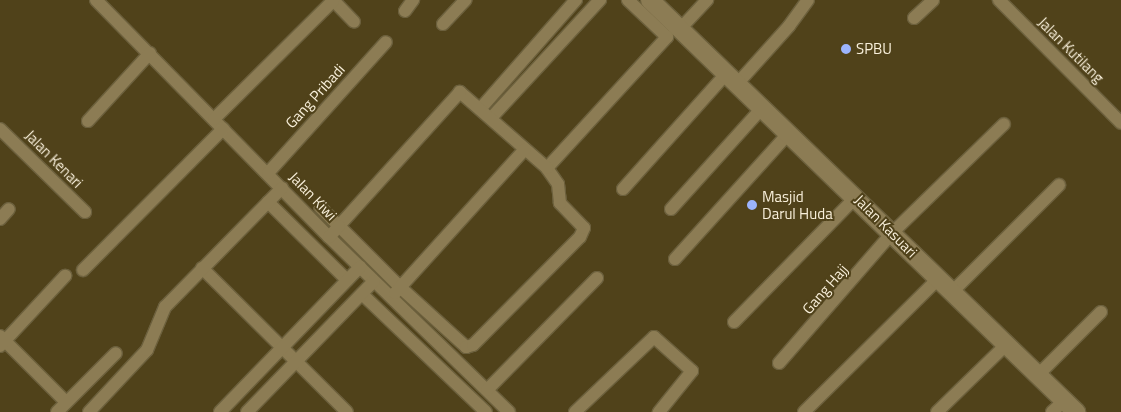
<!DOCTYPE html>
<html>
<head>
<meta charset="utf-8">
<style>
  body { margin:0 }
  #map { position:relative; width:1121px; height:412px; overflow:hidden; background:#50421a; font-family:"Titillium Web",sans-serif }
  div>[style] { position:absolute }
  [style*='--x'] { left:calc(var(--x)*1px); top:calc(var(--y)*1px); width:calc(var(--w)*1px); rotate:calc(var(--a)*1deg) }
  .roads { filter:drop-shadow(1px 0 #6c603d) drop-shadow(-1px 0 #6c603d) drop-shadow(0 1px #6c603d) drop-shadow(0 -1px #6c603d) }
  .street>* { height:12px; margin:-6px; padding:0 6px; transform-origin:6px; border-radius:6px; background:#8c7c54 }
  .secondary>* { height:18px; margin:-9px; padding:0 9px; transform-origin:9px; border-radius:9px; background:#8c7c54 }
  .dots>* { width:14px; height:14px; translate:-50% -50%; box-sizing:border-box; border:2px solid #50421a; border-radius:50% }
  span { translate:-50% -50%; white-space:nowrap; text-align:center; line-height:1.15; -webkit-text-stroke:4px #50421a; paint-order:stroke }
  .poi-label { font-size:15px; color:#f8efda }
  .left { translate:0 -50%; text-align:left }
  .street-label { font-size:15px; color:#f8efda }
</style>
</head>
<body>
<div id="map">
  <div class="roads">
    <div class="street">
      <div style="--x:96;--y:0;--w:332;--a:45.5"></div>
      <div style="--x:329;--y:237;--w:251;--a:44.2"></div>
      <div style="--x:333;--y:0;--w:30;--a:46"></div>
      <div style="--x:999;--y:0;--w:173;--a:45.2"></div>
      <div style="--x:405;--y:11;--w:14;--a:-54"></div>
      <div style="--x:914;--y:18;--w:26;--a:-43"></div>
      <div style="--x:443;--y:24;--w:33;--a:-47"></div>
      <div style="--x:680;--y:29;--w:40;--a:-47"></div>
      <div style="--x:737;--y:84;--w:78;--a:-48.1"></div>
      <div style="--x:789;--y:26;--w:32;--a:-54"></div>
      <div style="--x:481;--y:108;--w:144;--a:-48.7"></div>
      <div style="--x:491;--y:118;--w:161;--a:-47.3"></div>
      <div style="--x:214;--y:119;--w:168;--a:-44.8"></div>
      <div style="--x:88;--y:121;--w:92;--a:-47.6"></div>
      <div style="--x:0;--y:129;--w:119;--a:44.3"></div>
      <div style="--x:547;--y:168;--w:178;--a:-47.5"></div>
      <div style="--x:667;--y:37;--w:54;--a:-136.5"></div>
      <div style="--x:268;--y:173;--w:176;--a:-48"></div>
      <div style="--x:623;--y:189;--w:154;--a:-48.2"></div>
      <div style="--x:268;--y:202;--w:111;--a:44.6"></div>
      <div style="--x:320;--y:207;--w:115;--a:45"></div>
      <div style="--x:401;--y:288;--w:88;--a:42.2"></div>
      <div style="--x:466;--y:347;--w:7;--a:-16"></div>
      <div style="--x:473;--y:345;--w:152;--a:-45.3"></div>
      <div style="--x:580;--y:237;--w:10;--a:-66"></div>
      <div style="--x:584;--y:228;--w:35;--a:-134"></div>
      <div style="--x:560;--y:203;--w:19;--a:-96"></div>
      <div style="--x:558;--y:184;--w:19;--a:-125"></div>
      <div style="--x:547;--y:168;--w:116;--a:-138.9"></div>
      <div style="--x:460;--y:92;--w:181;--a:132.1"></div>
      <div style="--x:339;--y:226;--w:15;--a:132"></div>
      <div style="--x:671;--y:209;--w:136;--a:-48"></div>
      <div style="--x:0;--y:219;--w:13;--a:-48"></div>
      <div style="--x:675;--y:259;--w:170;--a:-47.9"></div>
      <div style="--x:202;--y:268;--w:204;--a:44.8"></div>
      <div style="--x:83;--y:270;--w:199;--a:-45.2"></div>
      <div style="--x:953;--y:291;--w:150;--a:-45"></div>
      <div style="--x:395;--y:293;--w:193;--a:-47.9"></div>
      <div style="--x:362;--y:294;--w:171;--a:43.6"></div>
      <div style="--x:734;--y:322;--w:175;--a:-45.7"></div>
      <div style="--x:0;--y:336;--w:93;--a:45"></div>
      <div style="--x:0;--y:346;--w:96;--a:-47.1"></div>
      <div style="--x:779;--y:363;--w:172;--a:-49"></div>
      <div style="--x:892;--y:233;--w:156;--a:-44.2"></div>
      <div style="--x:1038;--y:375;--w:89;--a:-45"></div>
      <div style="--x:487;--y:390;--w:157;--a:-45.5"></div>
      <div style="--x:57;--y:412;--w:83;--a:-45"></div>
      <div style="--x:89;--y:412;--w:85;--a:-46.9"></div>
      <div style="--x:147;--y:350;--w:47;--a:-67.3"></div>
      <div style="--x:165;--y:307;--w:167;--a:-45.5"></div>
      <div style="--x:220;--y:412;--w:202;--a:-46"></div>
      <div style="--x:247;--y:412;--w:182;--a:-45.9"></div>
      <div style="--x:575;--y:412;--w:109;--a:-43.5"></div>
      <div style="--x:654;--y:337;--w:51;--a:41.8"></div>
      <div style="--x:692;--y:371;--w:53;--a:128.8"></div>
      <div style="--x:804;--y:412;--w:190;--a:-44.8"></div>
      <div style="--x:937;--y:412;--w:96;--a:-44.2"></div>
      <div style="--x:1052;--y:412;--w:16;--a:-43"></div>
    </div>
    <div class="secondary">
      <div style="--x:650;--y:0;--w:593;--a:44.04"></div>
    </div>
  </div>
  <div class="dots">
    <div style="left:846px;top:49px;background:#9cb4fd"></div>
    <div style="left:752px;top:205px;background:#9cb4fd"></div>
  </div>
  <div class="poi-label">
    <span class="left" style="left:856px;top:49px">SPBU</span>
    <span class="left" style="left:762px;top:205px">Masjid<br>Darul Huda</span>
  </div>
  <div class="street-label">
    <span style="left:1071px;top:50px;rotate:45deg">Jalan Kutilang</span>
    <span style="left:315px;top:96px;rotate:-48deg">Gang Pribadi</span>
    <span style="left:54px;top:159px;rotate:45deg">Jalan Kenari</span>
    <span style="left:313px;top:196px;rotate:46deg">Jalan Kiwi</span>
    <span style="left:886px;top:226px;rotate:45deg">Jalan Kasuari</span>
    <span style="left:825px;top:289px;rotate:-49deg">Gang Hajj</span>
  </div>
</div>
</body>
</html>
